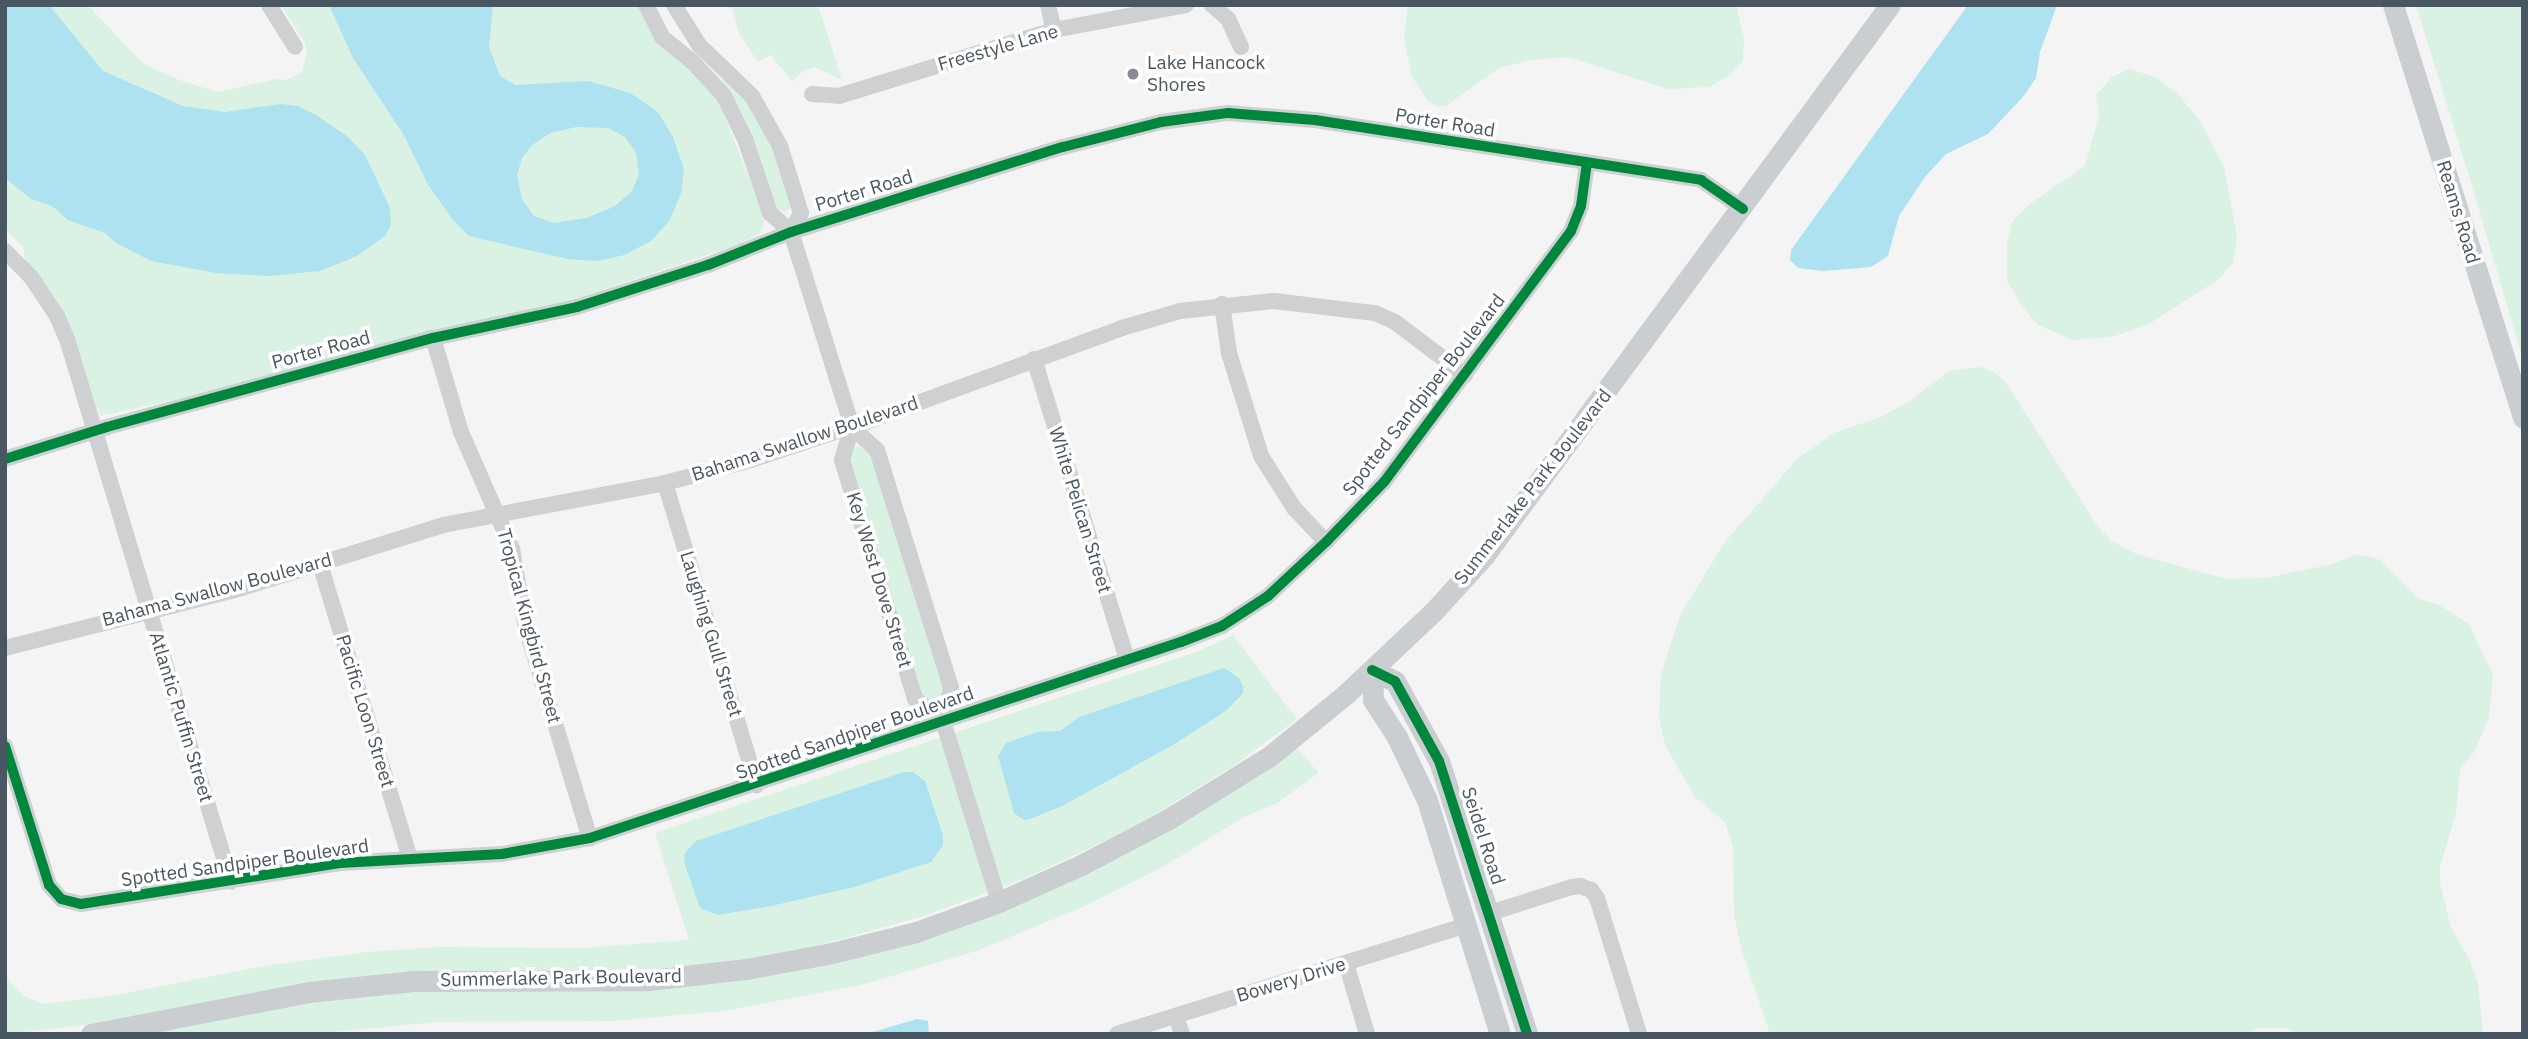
<!DOCTYPE html>
<html>
<head>
<meta charset="utf-8">
<style>
  body { margin:0 }
  #map { position:relative; width:2528px; height:1039px; overflow:hidden; background:#f4f4f4; font-family:"IBM Plex Sans",sans-serif }
  div>[style] { position:absolute }
  [style*='--x'] { left:calc(var(--x)*1px); top:calc(var(--y)*1px); width:calc(var(--w)*1px); rotate:calc(var(--a)*1deg) }
  .green>* { inset:0; background:#d9f2e3 }
  .water>* { inset:0; background:#aee2f0 }
  .minor>* { height:16px; margin:-8px; padding:0 8px; transform-origin:8px; border-radius:8px; background:#ced0d2 }
  .major>* { height:21px; margin:-10.5px; padding:0 10.5px; transform-origin:10.5px; border-radius:10.5px; background:#caced1 }
  .cycleway>* { height:10px; margin:-5px; padding:0 5px; transform-origin:5px; border-radius:5px; background:#00873e }
  .dots>* { width:19px; height:19px; translate:-50% -50%; box-sizing:border-box; border:4px solid #fff; border-radius:50% }
  span { translate:-50% -50%; white-space:nowrap; text-align:center; line-height:1.15; -webkit-text-stroke:7px #fff; paint-order:stroke }
  .street-label { font-size:19px; color:#4a5661 }
  .poi-label { font-size:19px; color:#4a5661 }
  .left { translate:0 -50%; text-align:left }
  .frame { position:absolute; inset:0; border:7px solid #4a5661; pointer-events:none }
</style>
</head>
<body>
<div id="map">
  <div class="green">
    <div style="clip-path:polygon(5px 5px,88px 5px,142px 63px,179px 80px,218px 92px,276px 79px,286px 80px,302px 72px,307px 52px,304px 41px,280px 5px,639px 5px,716px 94px,765px 219px,760px 233px,740px 244px,564px 303px,440px 329px,219px 390px,101px 416px,25px 260px,23px 247px,5px 228px)"></div>
    <div style="clip-path:polygon(731px 5px,818px 5px,842px 80px,815px 67px,803px 71px,792px 82px,771px 55px,758px 62px,739px 33px)"></div>
    <div style="clip-path:polygon(1408px 5px,1736px 5px,1744px 39px,1743px 61px,1730px 75px,1709px 87px,1668px 89px,1568px 57px,1531px 60px,1499px 68px,1447px 105px,1438px 107px,1428px 101px,1412px 77px,1404px 40px)"></div>
    <div style="clip-path:polygon(2416px 5px,2523px 5px,2523px 360px,2473px 189px)"></div>
    <div style="clip-path:polygon(2130px 69px,2157px 78px,2179px 95px,2201px 123px,2224px 167px,2237px 237px,2233px 263px,2219px 279px,2149px 324px,2112px 337px,2073px 340px,2038px 325px,2022px 306px,2007px 281px,2007px 242px,2012px 222px,2030px 204px,2085px 166px,2099px 116px,2096px 95px,2112px 77px)"></div>
    <div style="clip-path:polygon(725px 78px,748px 101px,773px 144px,792px 206px,786px 212px,776px 209px,721px 83px)"></div>
    <div style="clip-path:polygon(1980px 367px,1994px 372px,2006px 383px,2098px 527px,2112px 541px,2136px 554px,2226px 579px,2266px 578px,2333px 564px,2354px 555px,2367px 556px,2381px 560px,2419px 599px,2439px 605px,2469px 624px,2493px 675px,2489px 717px,2475px 751px,2460px 769px,2456px 813px,2440px 867px,2440px 883px,2451px 928px,2469px 959px,2478px 984px,2483px 1034px,2299px 1034px,2285px 1028px,2259px 1028px,2244px 1034px,1770px 1034px,1742px 951px,1734px 915px,1733px 846px,1725px 822px,1695px 797px,1665px 745px,1659px 717px,1661px 675px,1680px 615px,1725px 542px,1797px 459px,1834px 433px,1881px 417px,1910px 401px,1949px 371px)"></div>
    <div style="clip-path:polygon(858px 446px,869px 450px,943px 688px,940px 698px,934px 701px,922px 699px,846px 458px,853px 448px)"></div>
    <div style="clip-path:polygon(1233px 635px,1297px 719px,1239px 762px,1135px 827px,1021px 880px,924px 916px,812px 947px,739px 960px,628px 972px,551px 974px,5px 1034px,5px 978px,25px 996px,44px 1004px,116px 995px,258px 967px,366px 952px,438px 947px,582px 948px,689px 940px,655px 833px,1199px 651px)"></div>
    <div style="clip-path:polygon(1289px 740px,1319px 773px,1277px 803px,1246px 816px,1159px 869px,1083px 907px,976px 951px,861px 985px,724px 1011px,612px 1021px,436px 1022px,313px 1034px,91px 1034px,309px 992px,751px 968px,999px 902px)"></div>
  </div>
  <div class="water">
    <div style="clip-path:polygon(5px 5px,49px 5px,103px 71px,183px 106px,225px 112px,281px 104px,298px 106px,316px 115px,347px 136px,365px 155px,390px 208px,391px 225px,385px 236px,357px 256px,320px 271px,268px 276px,216px 273px,151px 261px,116px 243px,105px 233px,68px 220px,52px 206px,31px 199px,5px 178px)"></div>
    <div style="clip-path:polygon(evenodd,329px 5px,493px 5px,489px 47px,500px 76px,515px 85px,588px 81px,630px 93px,658px 112px,673px 137px,684px 169px,681px 193px,670px 220px,651px 241px,624px 255px,598px 261px,567px 259px,469px 236px,452px 219px,427px 183px,405px 137px,353px 58px,329px 5px,576px 127px,608px 128px,625px 137px,636px 153px,639px 174px,632px 191px,615px 206px,587px 218px,554px 223px,534px 216px,522px 199px,517px 175px,522px 158px,532px 145px,550px 133px,576px 127px)"></div>
    <div style="clip-path:polygon(1968px 5px,2057px 5px,2040px 52px,2036px 78px,2023px 97px,1988px 134px,1946px 154px,1925px 177px,1899px 216px,1888px 256px,1871px 267px,1823px 271px,1798px 268px,1790px 260px,1791px 250px)"></div>
    <div style="clip-path:polygon(1224px 668px,1239px 678px,1243px 687px,1243px 693px,1227px 710px,1173px 745px,1062px 806px,1030px 819px,1024px 820px,1014px 813px,998px 756px,1006px 743px,1038px 732px,1060px 731px,1079px 717px)"></div>
    <div style="clip-path:polygon(904px 772px,913px 772px,925px 781px,943px 835px,943px 845px,931px 862px,854px 887px,771px 906px,718px 915px,700px 908px,684px 862px,685px 853px,696px 841px)"></div>
    <div style="clip-path:polygon(917px 1019px,928px 1021px,929px 1034px,866px 1034px)"></div>
  </div>
  <div class="minor">
    <div style="--x:269;--y:5;--w:49;--a:58.2"></div>
    <div style="--x:646;--y:5;--w:36;--a:63"></div>
    <div style="--x:662;--y:37;--w:38;--a:39"></div>
    <div style="--x:692;--y:61;--w:47;--a:47.6"></div>
    <div style="--x:724;--y:96;--w:48;--a:64"></div>
    <div style="--x:745;--y:139;--w:78;--a:71.3"></div>
    <div style="--x:770;--y:213;--w:28;--a:42"></div>
    <div style="--x:791;--y:232;--w:204;--a:72.6"></div>
    <div style="--x:852;--y:427;--w:34;--a:43"></div>
    <div style="--x:877;--y:450;--w:249;--a:72.7"></div>
    <div style="--x:951;--y:688;--w:34;--a:104"></div>
    <div style="--x:943;--y:721;--w:189;--a:72.8"></div>
    <div style="--x:674;--y:5;--w:47;--a:58"></div>
    <div style="--x:699;--y:45;--w:74;--a:43.9"></div>
    <div style="--x:752;--y:96;--w:57;--a:60.8"></div>
    <div style="--x:780;--y:146;--w:70;--a:72.6"></div>
    <div style="--x:801;--y:213;--w:21;--a:118"></div>
    <div style="--x:1048;--y:5;--w:26;--a:77"></div>
    <div style="--x:1212;--y:5;--w:21;--a:41"></div>
    <div style="--x:1228;--y:19;--w:31;--a:65"></div>
    <div style="--x:812;--y:94;--w:27;--a:4"></div>
    <div style="--x:839;--y:96;--w:225;--a:-17.1"></div>
    <div style="--x:1054;--y:30;--w:134;--a:-10.7"></div>
    <div style="--x:5;--y:251;--w:37;--a:45"></div>
    <div style="--x:31;--y:277;--w:47;--a:56.3"></div>
    <div style="--x:57;--y:316;--w:25;--a:67"></div>
    <div style="--x:67;--y:339;--w:567;--a:73.19"></div>
    <div style="--x:1222;--y:304;--w:49;--a:81.9"></div>
    <div style="--x:1229;--y:353;--w:108;--a:72.7"></div>
    <div style="--x:1261;--y:456;--w:62;--a:57.6"></div>
    <div style="--x:1294;--y:508;--w:47;--a:46.7"></div>
    <div style="--x:433;--y:338;--w:98;--a:73.4"></div>
    <div style="--x:461;--y:432;--w:128;--a:66.4"></div>
    <div style="--x:512;--y:549;--w:80;--a:80"></div>
    <div style="--x:526;--y:628;--w:220;--a:73.1"></div>
    <div style="--x:1034;--y:359;--w:315;--a:72.8"></div>
    <div style="--x:852;--y:427;--w:34;--a:107"></div>
    <div style="--x:842;--y:460;--w:250;--a:73"></div>
    <div style="--x:915;--y:699;--w:36;--a:38"></div>
    <div style="--x:5;--y:459;--w:107;--a:-17.4"></div>
    <div style="--x:107;--y:427;--w:338;--a:-15.3"></div>
    <div style="--x:433;--y:338;--w:147;--a:-12.1"></div>
    <div style="--x:577;--y:307;--w:138;--a:-17.8"></div>
    <div style="--x:708;--y:265;--w:89;--a:-21.7"></div>
    <div style="--x:791;--y:232;--w:285;--a:-17.4"></div>
    <div style="--x:1063;--y:147;--w:101;--a:-14.3"></div>
    <div style="--x:1161;--y:122;--w:68;--a:-7.7"></div>
    <div style="--x:1228;--y:113;--w:87;--a:4.6"></div>
    <div style="--x:1315;--y:120;--w:391;--a:8.8"></div>
    <div style="--x:1701;--y:180;--w:51;--a:34.6"></div>
    <div style="--x:665;--y:483;--w:316;--a:73.1"></div>
    <div style="--x:320;--y:564;--w:308;--a:73"></div>
    <div style="--x:5;--y:648;--w:240;--a:-14.2"></div>
    <div style="--x:238;--y:589;--w:215;--a:-17.3"></div>
    <div style="--x:443;--y:525;--w:226;--a:-10.7"></div>
    <div style="--x:665;--y:483;--w:89;--a:-15"></div>
    <div style="--x:751;--y:460;--w:126;--a:-18.4"></div>
    <div style="--x:871;--y:420;--w:267;--a:-20.1"></div>
    <div style="--x:1122;--y:328;--w:60;--a:-16.3"></div>
    <div style="--x:1180;--y:311;--w:95;--a:-6.1"></div>
    <div style="--x:1274;--y:301;--w:102;--a:6.8"></div>
    <div style="--x:1375;--y:313;--w:22;--a:24"></div>
    <div style="--x:1395;--y:322;--w:88;--a:37.1"></div>
    <div style="--x:5;--y:746;--w:146;--a:72.4"></div>
    <div style="--x:49;--y:885;--w:18;--a:49"></div>
    <div style="--x:61;--y:899;--w:21;--a:14"></div>
    <div style="--x:81;--y:904;--w:262;--a:-9"></div>
    <div style="--x:340;--y:863;--w:162;--a:-3.2"></div>
    <div style="--x:502;--y:854;--w:89;--a:-10.3"></div>
    <div style="--x:590;--y:838;--w:623;--a:-18.35"></div>
    <div style="--x:1181;--y:642;--w:44;--a:-21.3"></div>
    <div style="--x:1222;--y:626;--w:55;--a:-33.1"></div>
    <div style="--x:1268;--y:596;--w:79;--a:-43"></div>
    <div style="--x:1326;--y:542;--w:83;--a:-46"></div>
    <div style="--x:1384;--y:482;--w:313;--a:-53.3"></div>
    <div style="--x:1571;--y:231;--w:27;--a:-68"></div>
    <div style="--x:1581;--y:206;--w:43;--a:-82.1"></div>
    <div style="--x:1490;--y:913;--w:86;--a:-17.6"></div>
    <div style="--x:1572;--y:887;--w:8;--a:-7"></div>
    <div style="--x:1580;--y:886;--w:12;--a:20"></div>
    <div style="--x:1591;--y:890;--w:10;--a:53"></div>
    <div style="--x:1597;--y:898;--w:142;--a:72.8"></div>
    <div style="--x:1346;--y:963;--w:74;--a:73.5"></div>
    <div style="--x:1176;--y:1016;--w:19;--a:72"></div>
    <div style="--x:1117;--y:1034;--w:366;--a:-17.3"></div>
  </div>
  <div class="major">
    <div style="--x:2393;--y:5;--w:433;--a:72.5"></div>
    <div style="--x:1372;--y:670;--w:25;--a:26"></div>
    <div style="--x:1395;--y:681;--w:91;--a:61.2"></div>
    <div style="--x:1439;--y:761;--w:287;--a:72.1"></div>
    <div style="--x:1372;--y:670;--w:30;--a:88"></div>
    <div style="--x:1373;--y:700;--w:44;--a:57"></div>
    <div style="--x:1397;--y:737;--w:70;--a:64.5"></div>
    <div style="--x:1427;--y:800;--w:245;--a:72.7"></div>
    <div style="--x:91;--y:1034;--w:222;--a:-10.9"></div>
    <div style="--x:309;--y:992;--w:105;--a:-6"></div>
    <div style="--x:413;--y:981;--w:236;--a:-0.2"></div>
    <div style="--x:649;--y:980;--w:98;--a:-6.5"></div>
    <div style="--x:746;--y:969;--w:87;--a:-10.5"></div>
    <div style="--x:832;--y:953;--w:87;--a:-14"></div>
    <div style="--x:916;--y:932;--w:88;--a:-19.9"></div>
    <div style="--x:999;--y:902;--w:90;--a:-24.3"></div>
    <div style="--x:1081;--y:865;--w:97;--a:-27.6"></div>
    <div style="--x:1167;--y:820;--w:121;--a:-31.9"></div>
    <div style="--x:1270;--y:756;--w:99;--a:-39.3"></div>
    <div style="--x:1347;--y:693;--w:120;--a:-43.3"></div>
    <div style="--x:1434;--y:611;--w:74;--a:-47.7"></div>
    <div style="--x:1484;--y:556;--w:684;--a:-53.62"></div>
  </div>
  <div class="cycleway">
    <div style="--x:5;--y:459;--w:107;--a:-17.4"></div>
    <div style="--x:107;--y:427;--w:338;--a:-15.3"></div>
    <div style="--x:433;--y:338;--w:147;--a:-12.1"></div>
    <div style="--x:577;--y:307;--w:138;--a:-17.8"></div>
    <div style="--x:708;--y:265;--w:89;--a:-21.7"></div>
    <div style="--x:791;--y:232;--w:285;--a:-17.4"></div>
    <div style="--x:1063;--y:147;--w:101;--a:-14.3"></div>
    <div style="--x:1161;--y:122;--w:68;--a:-7.7"></div>
    <div style="--x:1228;--y:113;--w:87;--a:4.6"></div>
    <div style="--x:1315;--y:120;--w:391;--a:8.8"></div>
    <div style="--x:1701;--y:180;--w:51;--a:34.6"></div>
    <div style="--x:1372;--y:670;--w:25;--a:26"></div>
    <div style="--x:1395;--y:681;--w:91;--a:61.2"></div>
    <div style="--x:1439;--y:761;--w:287;--a:72.1"></div>
    <div style="--x:5;--y:746;--w:146;--a:72.4"></div>
    <div style="--x:49;--y:885;--w:18;--a:49"></div>
    <div style="--x:61;--y:899;--w:21;--a:14"></div>
    <div style="--x:81;--y:904;--w:262;--a:-9"></div>
    <div style="--x:340;--y:863;--w:162;--a:-3.2"></div>
    <div style="--x:502;--y:854;--w:89;--a:-10.3"></div>
    <div style="--x:590;--y:838;--w:623;--a:-18.35"></div>
    <div style="--x:1181;--y:642;--w:44;--a:-21.3"></div>
    <div style="--x:1222;--y:626;--w:55;--a:-33.1"></div>
    <div style="--x:1268;--y:596;--w:79;--a:-43"></div>
    <div style="--x:1326;--y:542;--w:83;--a:-46"></div>
    <div style="--x:1384;--y:482;--w:313;--a:-53.3"></div>
    <div style="--x:1571;--y:231;--w:27;--a:-68"></div>
    <div style="--x:1581;--y:206;--w:43;--a:-82.1"></div>
  </div>
  <div class="dots">
    <div style="left:1133px;top:74px;background:#868d94"></div>
  </div>
  <div class="street-label">
    <span style="left:998px;top:48px;rotate:-16deg">Freestyle Lane</span>
    <span style="left:1445px;top:123px;rotate:9deg">Porter Road</span>
    <span style="left:864px;top:191px;rotate:-17deg">Porter Road</span>
    <span style="left:2458px;top:212px;rotate:73deg">Reams Road</span>
    <span style="left:321px;top:350px;rotate:-15deg">Porter Road</span>
    <span style="left:1424px;top:395px;rotate:-52deg">Spotted Sandpiper Boulevard</span>
    <span style="left:805px;top:439px;rotate:-18deg">Bahama Swallow Boulevard</span>
    <span style="left:1533px;top:487px;rotate:-52deg">Summerlake Park Boulevard</span>
    <span style="left:1080px;top:510px;rotate:73deg">White Pelican Street</span>
    <span style="left:879px;top:580px;rotate:73deg">Key West Dove Street</span>
    <span style="left:217px;top:590px;rotate:-15deg">Bahama Swallow Boulevard</span>
    <span style="left:529px;top:626px;rotate:75deg">Tropical Kingbird Street</span>
    <span style="left:711px;top:634px;rotate:73deg">Laughing Gull Street</span>
    <span style="left:365px;top:711px;rotate:73deg">Pacific Loon Street</span>
    <span style="left:181px;top:717px;rotate:73deg">Atlantic Puffin Street</span>
    <span style="left:855px;top:733px;rotate:-19deg">Spotted Sandpiper Boulevard</span>
    <span style="left:1483px;top:836px;rotate:72deg">Seidel Road</span>
    <span style="left:245px;top:863px;rotate:-8deg">Spotted Sandpiper Boulevard</span>
    <span style="left:561px;top:978px;rotate:-1deg">Summerlake Park Boulevard</span>
    <span style="left:1291px;top:980px;rotate:-17deg">Bowery Drive</span>
  </div>
  <div class="poi-label">
    <span class="left" style="left:1147px;top:74px">Lake Hancock<br>Shores</span>
  </div>
  <div class="frame"></div>
</div>
</body>
</html>
